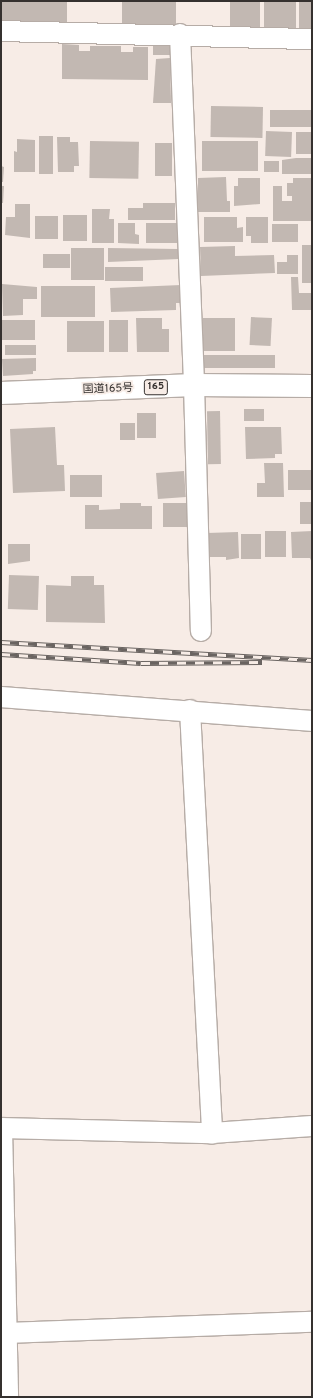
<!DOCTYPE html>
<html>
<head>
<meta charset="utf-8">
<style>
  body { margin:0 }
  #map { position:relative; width:313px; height:1398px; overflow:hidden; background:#f7ece6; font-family:Overpass,"Noto Sans JP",sans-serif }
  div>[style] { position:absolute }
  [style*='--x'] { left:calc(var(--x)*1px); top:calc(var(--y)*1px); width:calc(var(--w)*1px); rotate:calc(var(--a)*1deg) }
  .building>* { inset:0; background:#c2b8b2; transform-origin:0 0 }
  .roads { filter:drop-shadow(1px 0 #b6aca6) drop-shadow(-1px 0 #b6aca6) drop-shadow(0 1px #b6aca6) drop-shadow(0 -1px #b6aca6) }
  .street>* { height:20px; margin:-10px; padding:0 10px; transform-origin:10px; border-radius:10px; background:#fff }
  .highway>* { height:22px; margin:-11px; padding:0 11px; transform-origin:11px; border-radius:11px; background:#fff }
  .rail>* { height:4.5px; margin-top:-2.25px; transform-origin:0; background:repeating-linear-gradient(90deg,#f7ece6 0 9px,#6a6461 0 18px); box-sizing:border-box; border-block:1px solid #6a6461 }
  span { translate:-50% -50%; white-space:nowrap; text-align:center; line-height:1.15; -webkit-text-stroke:3.5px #f7ece6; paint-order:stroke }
  .shield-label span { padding:1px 3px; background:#f7ece6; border:1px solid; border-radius:3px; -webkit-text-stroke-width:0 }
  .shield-label { font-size:10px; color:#35312f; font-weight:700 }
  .street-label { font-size:11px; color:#35312f }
  .frame { position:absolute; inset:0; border:2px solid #35312f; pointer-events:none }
</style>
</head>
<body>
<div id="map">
  <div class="building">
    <div style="left:1px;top:1px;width:66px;height:22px"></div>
    <div style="left:122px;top:1px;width:54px;height:27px"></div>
    <div style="left:230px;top:1px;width:30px;height:28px"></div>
    <div style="left:264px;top:1px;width:32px;height:28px"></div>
    <div style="left:299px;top:1px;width:13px;height:29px"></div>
    <div style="clip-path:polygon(62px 44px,79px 45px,79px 51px,90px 51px,90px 46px,121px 46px,121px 52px,133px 52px,133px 47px,148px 47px,148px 80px,62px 79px)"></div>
    <div style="left:153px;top:46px;width:17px;height:9px"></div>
    <div style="clip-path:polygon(170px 58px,171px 103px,153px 103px,156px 59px)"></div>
    <div style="left:211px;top:106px;width:52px;height:31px;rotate:1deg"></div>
    <div style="left:270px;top:110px;width:42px;height:17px"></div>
    <div style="left:266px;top:131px;width:26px;height:25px;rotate:2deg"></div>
    <div style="left:296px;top:132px;width:16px;height:22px"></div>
    <div style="left:39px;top:136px;width:14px;height:38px"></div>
    <div style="clip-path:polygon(57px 137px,70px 137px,70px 142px,78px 142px,79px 166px,74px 166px,74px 172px,58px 172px)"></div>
    <div style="clip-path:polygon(17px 139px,35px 140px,35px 172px,14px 172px,14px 151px,17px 152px)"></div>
    <div style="left:90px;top:141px;width:49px;height:37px;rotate:1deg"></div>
    <div style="left:258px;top:141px;width:30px;height:56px;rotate:90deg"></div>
    <div style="left:155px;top:143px;width:17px;height:33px"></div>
    <div style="clip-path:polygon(296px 158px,312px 158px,312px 174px,282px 174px,282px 160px)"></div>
    <div style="left:264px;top:161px;width:15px;height:11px"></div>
    <div style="clip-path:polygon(1px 166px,4px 167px,3px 182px,1px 182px)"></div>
    <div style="clip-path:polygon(226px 177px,227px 201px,230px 201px,230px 212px,198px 212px,198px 178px)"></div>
    <div style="clip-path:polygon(238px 178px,260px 178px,260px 204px,234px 206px,234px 186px,238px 186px)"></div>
    <div style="clip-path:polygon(293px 178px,312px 178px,312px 221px,273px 221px,273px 186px,282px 186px,282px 201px,292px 201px,292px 196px,287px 196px,287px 183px,293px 183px)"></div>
    <div style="clip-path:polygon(1px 186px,4px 186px,3px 203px,1px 203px)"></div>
    <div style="clip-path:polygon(143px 203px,175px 203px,175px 220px,128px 220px,128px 208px,143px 208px)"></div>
    <div style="clip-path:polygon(15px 204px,30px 204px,30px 238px,5px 235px,6px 217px,15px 217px)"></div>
    <div style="clip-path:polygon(92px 209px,110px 209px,109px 219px,114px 219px,114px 243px,92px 243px)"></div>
    <div style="left:63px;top:215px;width:24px;height:26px"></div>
    <div style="left:35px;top:216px;width:23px;height:23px"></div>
    <div style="clip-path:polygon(204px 217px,237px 217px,237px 228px,243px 227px,243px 242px,204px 242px)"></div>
    <div style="clip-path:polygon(246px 217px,268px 217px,268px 243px,251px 243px,251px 236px,246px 236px)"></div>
    <div style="clip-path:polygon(118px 223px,135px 223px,135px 234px,139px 235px,139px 244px,118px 243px)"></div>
    <div style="left:146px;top:223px;width:32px;height:20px"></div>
    <div style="left:272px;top:224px;width:26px;height:18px"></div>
    <div style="left:302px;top:245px;width:10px;height:38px"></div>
    <div style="clip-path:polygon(235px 246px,235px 256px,274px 255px,275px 273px,201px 276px,200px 247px)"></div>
    <div style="left:71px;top:248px;width:33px;height:32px"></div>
    <div style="clip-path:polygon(108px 248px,178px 249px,179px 259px,108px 262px)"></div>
    <div style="left:43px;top:254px;width:27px;height:14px"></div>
    <div style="clip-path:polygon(287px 255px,298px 255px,298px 274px,277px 274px,277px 262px,287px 262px)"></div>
    <div style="left:105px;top:267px;width:38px;height:14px"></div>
    <div style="clip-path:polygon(291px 277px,298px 277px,299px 293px,312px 293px,312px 310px,292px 310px)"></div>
    <div style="clip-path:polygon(2px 284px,37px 287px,37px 299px,23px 299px,23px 315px,3px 316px)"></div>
    <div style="clip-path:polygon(181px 285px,181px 303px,176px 303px,176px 310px,111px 312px,110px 288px)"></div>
    <div style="left:41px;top:286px;width:54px;height:31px"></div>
    <div style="left:251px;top:317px;width:21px;height:28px;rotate:3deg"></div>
    <div style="clip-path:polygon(136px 318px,162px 318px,162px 329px,169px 329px,169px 352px,137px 352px)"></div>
    <div style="left:203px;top:318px;width:32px;height:33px"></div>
    <div style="left:2px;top:320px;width:33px;height:20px"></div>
    <div style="left:109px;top:320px;width:19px;height:32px"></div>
    <div style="left:67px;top:321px;width:37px;height:31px"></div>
    <div style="left:36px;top:345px;width:10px;height:31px;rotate:90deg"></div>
    <div style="left:204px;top:355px;width:71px;height:13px"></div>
    <div style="clip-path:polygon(36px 358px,36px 371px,33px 371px,33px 374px,3px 376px,2px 359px)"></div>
    <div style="left:244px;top:409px;width:20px;height:12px"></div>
    <div style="left:220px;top:411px;width:53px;height:13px;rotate:89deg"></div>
    <div style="left:156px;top:413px;width:25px;height:19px;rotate:90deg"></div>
    <div style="left:120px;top:423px;width:15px;height:17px"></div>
    <div style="clip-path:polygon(55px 427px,57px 465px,64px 465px,65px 491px,13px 493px,10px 429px)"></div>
    <div style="clip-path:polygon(245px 427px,281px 427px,282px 454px,275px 454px,275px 458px,246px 459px)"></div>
    <div style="clip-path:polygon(264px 463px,283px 463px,284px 497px,257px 497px,257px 483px,265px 483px)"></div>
    <div style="left:312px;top:470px;width:20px;height:24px;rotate:90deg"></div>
    <div style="left:184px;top:471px;width:26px;height:28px;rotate:86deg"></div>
    <div style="left:70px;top:475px;width:32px;height:22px"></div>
    <div style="left:300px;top:502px;width:12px;height:22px"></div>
    <div style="clip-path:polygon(120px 503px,141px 503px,141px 506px,152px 506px,152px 529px,85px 529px,85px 505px,99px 505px,99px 510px,120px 509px)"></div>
    <div style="left:163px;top:503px;width:26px;height:24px"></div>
    <div style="left:265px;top:531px;width:21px;height:26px"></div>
    <div style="clip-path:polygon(312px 531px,312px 563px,310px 558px,292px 558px,291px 532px)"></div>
    <div style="clip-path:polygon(238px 532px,239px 558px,226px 560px,226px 557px,207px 557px,207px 533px)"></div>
    <div style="left:241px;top:534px;width:20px;height:25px"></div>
    <div style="clip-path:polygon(8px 544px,30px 544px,30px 561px,8px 564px)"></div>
    <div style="left:9px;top:575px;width:30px;height:34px;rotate:2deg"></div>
    <div style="clip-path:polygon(71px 576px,94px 576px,94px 585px,104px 585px,105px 623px,46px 622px,46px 585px,71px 586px)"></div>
  </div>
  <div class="roads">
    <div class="street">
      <div style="--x:1;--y:31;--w:311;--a:1.5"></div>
      <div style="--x:180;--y:34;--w:351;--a:87.7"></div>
      <div style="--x:194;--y:385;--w:246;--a:88.4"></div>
      <div style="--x:1;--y:697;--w:312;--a:4.4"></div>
      <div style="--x:190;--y:710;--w:424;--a:87"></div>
      <div style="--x:1;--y:1128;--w:211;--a:1.4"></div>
      <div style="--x:212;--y:1133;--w:100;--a:-4"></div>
      <div style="--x:2;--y:1128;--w:269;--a:88.7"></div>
      <div style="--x:7;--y:1333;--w:305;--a:-2.1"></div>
    </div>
    <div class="highway">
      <div style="--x:1;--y:393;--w:193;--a:-2.4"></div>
      <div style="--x:194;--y:385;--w:118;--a:0.5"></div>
    </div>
  </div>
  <div class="rail">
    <div style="--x:1;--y:642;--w:312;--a:3.3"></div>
    <div style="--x:1;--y:654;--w:140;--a:3.7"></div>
    <div style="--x:141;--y:663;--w:121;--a:-0.5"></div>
  </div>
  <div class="shield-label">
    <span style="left:156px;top:387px">165</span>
  </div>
  <div class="street-label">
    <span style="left:108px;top:389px;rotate:-2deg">国道165号</span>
  </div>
  <div class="frame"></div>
</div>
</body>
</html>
